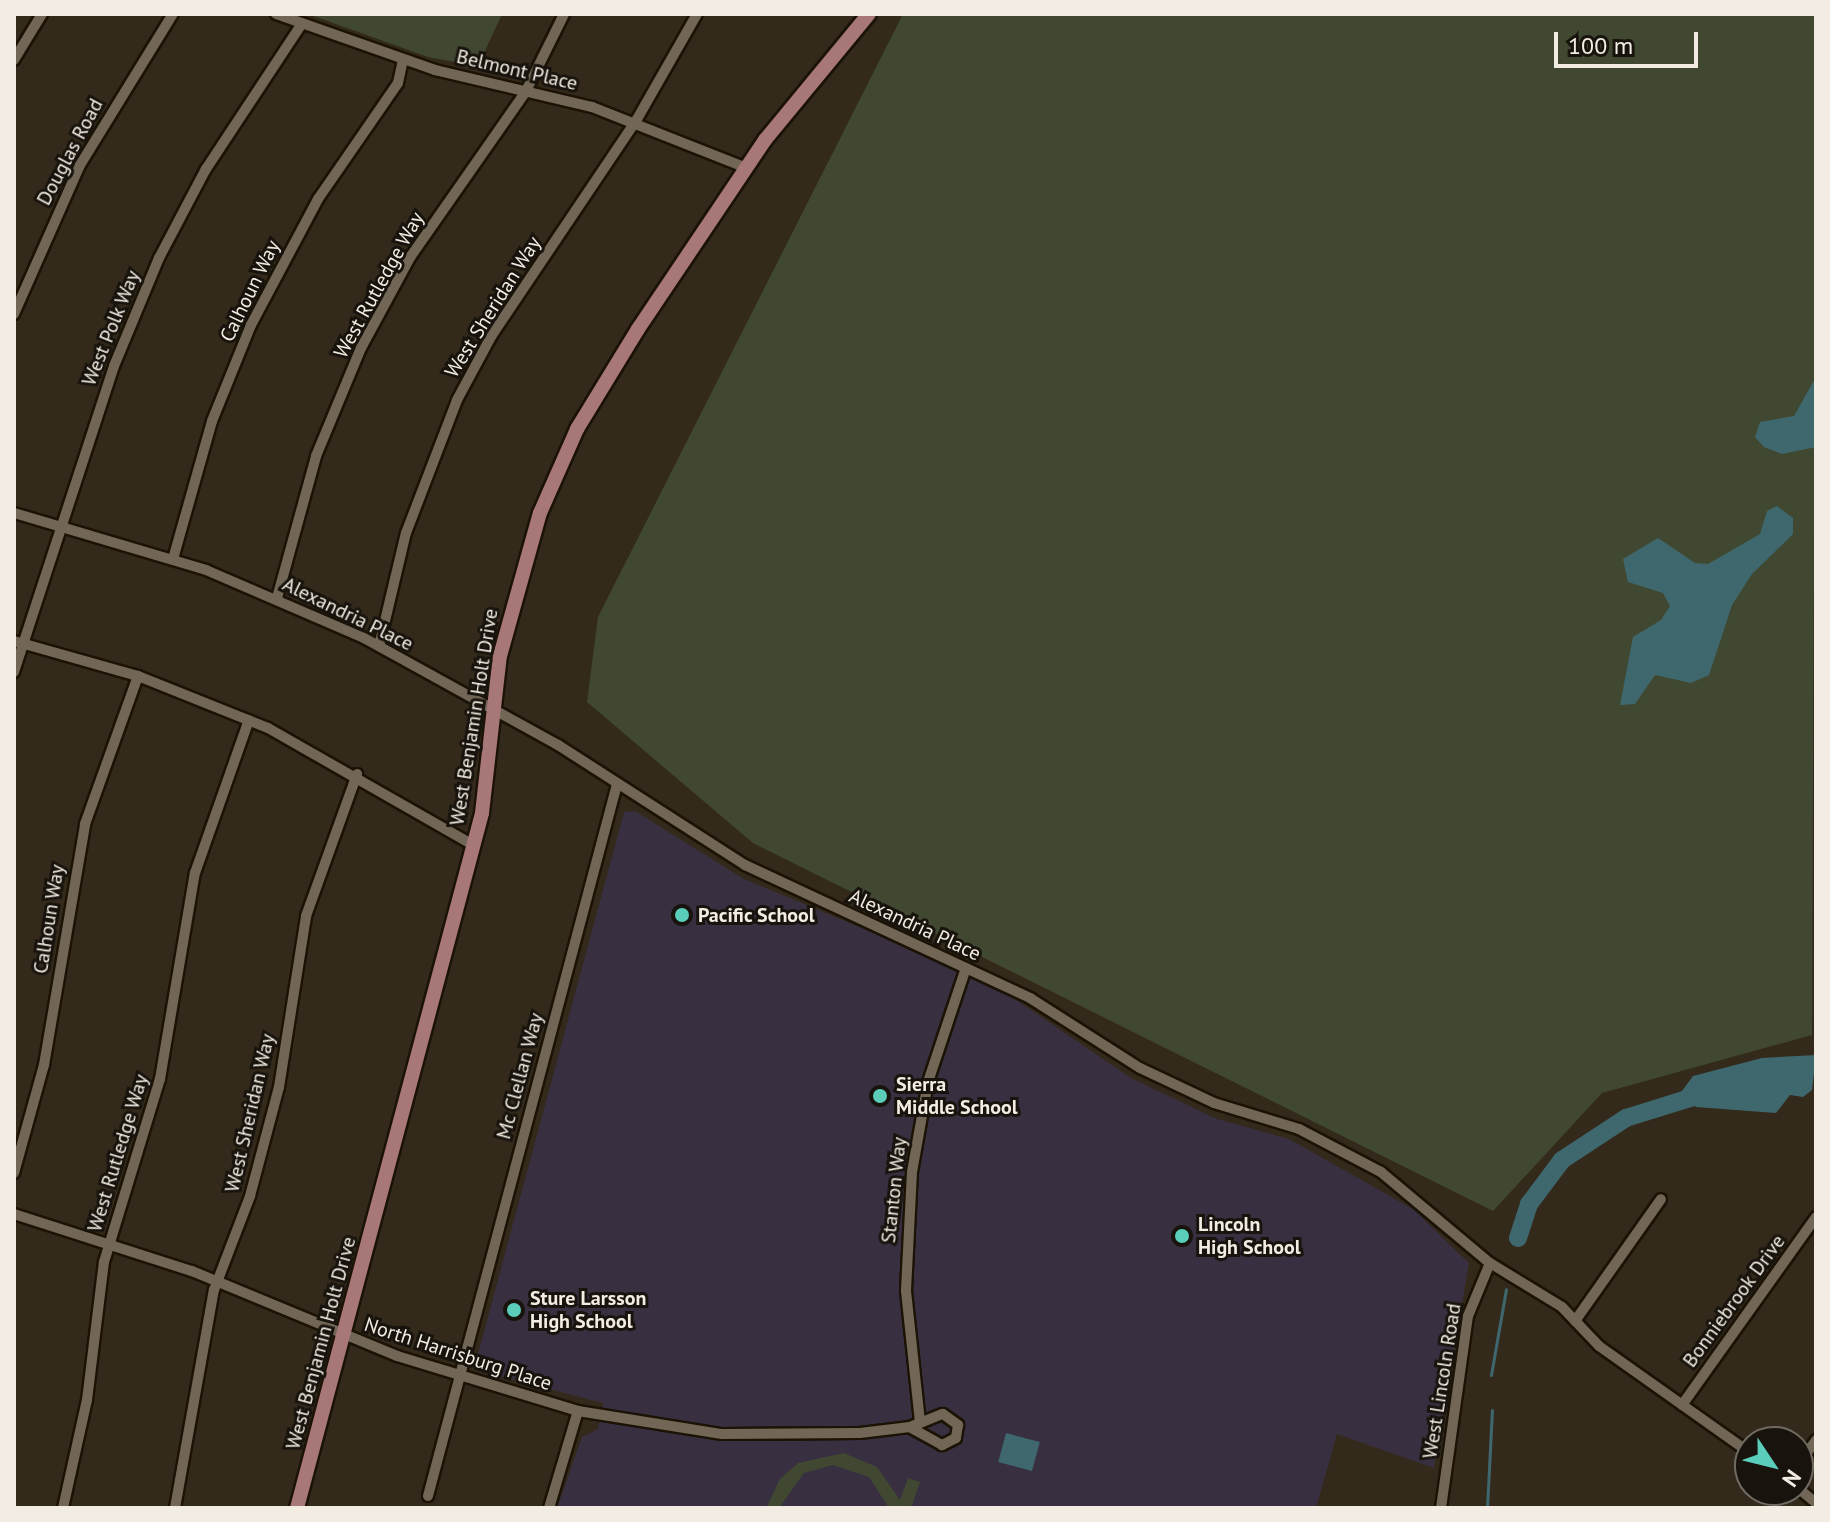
<!DOCTYPE html>
<html>
<head>
<meta charset="utf-8">
<style>
  body { margin:0 }
  #map { position:relative; width:1830px; height:1522px; overflow:hidden; background:#342a1b; font-family:"PT Sans",sans-serif }
  div>[style] { position:absolute }
  [style*='--x'] { left:calc(var(--x)*1px); top:calc(var(--y)*1px); width:calc(var(--w)*1px); rotate:calc(var(--a)*1deg) }
  .education>* { inset:0; background:#382f40 }
  .green>* { inset:0; background:#414831 }
  .water>* { inset:0; background:#3e686e; transform-origin:0 0 }
  .stream>* { height:3px; margin:-1.5px; padding:0 1.5px; transform-origin:1.5px; border-radius:1.5px; background:#3e686e }
  .river>* { height:18px; margin:-9px; padding:0 9px; transform-origin:9px; border-radius:9px; background:#3e686e }
  .roads { filter:drop-shadow(2px 0 #1b1305) drop-shadow(-2px 0 #1b1305) drop-shadow(0 2px #1b1305) drop-shadow(0 -2px #1b1305) }
  .minor>* { height:10px; margin:-5px; padding:0 5px; transform-origin:5px; border-radius:5px; background:#726756 }
  .major>* { height:14px; margin:-7px; padding:0 7px; transform-origin:7px; border-radius:7px; background:#a87778 }
  .dots>* { width:22px; height:22px; translate:-50% -50%; box-sizing:border-box; border:4px solid #18140d; border-radius:50% }
  span { translate:-50% -50%; white-space:nowrap; text-align:center; line-height:1.15; -webkit-text-stroke:6px #18140d; paint-order:stroke }
  .street-label { font-size:20px; color:#f2ece2 }
  .poi-label { font-size:20px; color:#f2ece2; font-weight:700 }
  .left { translate:0 -50%; text-align:left }
  .frame { position:absolute; inset:0; border:16px solid #f2ece2; pointer-events:none }
  .north { position:absolute; left:1734px; top:1426px; width:80px; height:80px; box-sizing:border-box; background:#18140d; border:2px solid #6f6a62; border-radius:50%; rotate:125deg; font-size:22px; font-weight:700; line-height:32px; text-align:center; color:#f2ece2 }
  .north::after { content:''; display:block; margin:auto; width:28px; height:36px; background:#5bcebb; clip-path:polygon(50% 0,100% 100%,50% 72%,0 100%) }
  .scale { position:absolute; left:1554px; top:32px; width:144px; height:36px; box-sizing:border-box; border:4px solid #f2ece2; border-top:0; padding-left:10px; font-size:24px; line-height:28px; white-space:nowrap; color:#f2ece2; -webkit-text-stroke:6px #18140d; paint-order:stroke }
</style>
</head>
<body>
<div id="map">
  <div class="education">
    <div style="clip-path:polygon(635px 811px,744px 879px,987px 980px,1131px 1078px,1217px 1119px,1289px 1139px,1413px 1209px,1469px 1263px,1434px 1468px,1337px 1434px,1316px 1508px,557px 1508px,582px 1437px,598px 1429px,603px 1403px,480px 1371px,475px 1365px,624px 812px)"></div>
  </div>
  <div class="green">
    <div style="clip-path:polygon(308px 14px,502px 14px,478px 66px,428px 57px)"></div>
    <div style="clip-path:polygon(903px 14px,1816px 14px,1812px 1035px,1602px 1093px,1493px 1211px,753px 843px,587px 702px,598px 617px)"></div>
    <div style="clip-path:polygon(844px 1453px,877px 1467px,900px 1500px,908px 1478px,920px 1482px,911px 1508px,889px 1508px,869px 1477px,833px 1465px,804px 1473px,779px 1508px,766px 1508px,780px 1479px,798px 1463px)"></div>
  </div>
  <div class="water">
    <div style="clip-path:polygon(1816px 377px,1816px 447px,1782px 454px,1764px 447px,1755px 437px,1760px 422px,1794px 416px)"></div>
    <div style="clip-path:polygon(1777px 506px,1793px 518px,1793px 534px,1752px 574px,1732px 605px,1709px 675px,1691px 683px,1655px 675px,1635px 704px,1620px 705px,1633px 637px,1661px 620px,1670px 606px,1663px 593px,1628px 582px,1623px 559px,1658px 538px,1695px 563px,1708px 564px,1760px 534px,1767px 511px)"></div>
    <div style="clip-path:polygon(1816px 1055px,1812px 1090px,1803px 1097px,1790px 1095px,1776px 1113px,1696px 1107px,1679px 1095px,1693px 1076px,1762px 1058px)"></div>
    <div style="left:1006px;top:1433px;width:35px;height:30px;rotate:15deg"></div>
  </div>
  <div class="stream">
    <div style="--x:1491;--y:1375;--w:87;--a:-80.1"></div>
    <div style="--x:1487;--y:1508;--w:98;--a:-87.1"></div>
  </div>
  <div class="river">
    <div style="--x:1518;--y:1238;--w:36;--a:-72"></div>
    <div style="--x:1529;--y:1204;--w:55;--a:-53.1"></div>
    <div style="--x:1562;--y:1160;--w:77;--a:-33.3"></div>
    <div style="--x:1626;--y:1118;--w:81;--a:-17.3"></div>
  </div>
  <div class="roads">
    <div class="minor">
      <div style="--x:276;--y:14;--w:169;--a:19.4"></div>
      <div style="--x:435;--y:70;--w:161;--a:13.3"></div>
      <div style="--x:592;--y:107;--w:167;--a:21.5"></div>
      <div style="--x:14;--y:60;--w:54;--a:-58.7"></div>
      <div style="--x:14;--y:314;--w:163;--a:-66.1"></div>
      <div style="--x:80;--y:165;--w:177;--a:-58.4"></div>
      <div style="--x:14;--y:513;--w:200;--a:16.5"></div>
      <div style="--x:206;--y:570;--w:172;--a:23.3"></div>
      <div style="--x:364;--y:638;--w:222;--a:28.9"></div>
      <div style="--x:558;--y:745;--w:222;--a:32.7"></div>
      <div style="--x:745;--y:865;--w:315;--a:25"></div>
      <div style="--x:1030;--y:998;--w:130;--a:32.5"></div>
      <div style="--x:1140;--y:1068;--w:82;--a:25.3"></div>
      <div style="--x:1214;--y:1103;--w:89;--a:17"></div>
      <div style="--x:1299;--y:1129;--w:93;--a:27.7"></div>
      <div style="--x:1381;--y:1172;--w:142;--a:39.9"></div>
      <div style="--x:1490;--y:1263;--w:84;--a:31.4"></div>
      <div style="--x:1562;--y:1307;--w:54;--a:46.5"></div>
      <div style="--x:1599;--y:1346;--w:185;--a:35.3"></div>
      <div style="--x:173;--y:559;--w:143;--a:-74.2"></div>
      <div style="--x:212;--y:421;--w:104;--a:-67.9"></div>
      <div style="--x:251;--y:325;--w:143;--a:-62"></div>
      <div style="--x:318;--y:199;--w:141;--a:-55.4"></div>
      <div style="--x:398;--y:83;--w:24;--a:-78"></div>
      <div style="--x:277;--y:598;--w:147;--a:-74.6"></div>
      <div style="--x:316;--y:456;--w:117;--a:-67.4"></div>
      <div style="--x:361;--y:348;--w:105;--a:-61.5"></div>
      <div style="--x:411;--y:256;--w:201;--a:-55.1"></div>
      <div style="--x:526;--y:91;--w:86;--a:-63.7"></div>
      <div style="--x:14;--y:641;--w:129;--a:15.8"></div>
      <div style="--x:138;--y:676;--w:140;--a:21.8"></div>
      <div style="--x:268;--y:728;--w:236;--a:29.7"></div>
      <div style="--x:379;--y:646;--w:116;--a:-76.6"></div>
      <div style="--x:406;--y:533;--w:142;--a:-69"></div>
      <div style="--x:457;--y:400;--w:74;--a:-61.7"></div>
      <div style="--x:492;--y:335;--w:258;--a:-56.1"></div>
      <div style="--x:636;--y:121;--w:123;--a:-60.3"></div>
      <div style="--x:14;--y:672;--w:322;--a:-71.9"></div>
      <div style="--x:114;--y:366;--w:117;--a:-67.4"></div>
      <div style="--x:159;--y:258;--w:101;--a:-62.2"></div>
      <div style="--x:206;--y:169;--w:173;--a:-56.6"></div>
      <div style="--x:14;--y:1173;--w:112;--a:-74.5"></div>
      <div style="--x:44;--y:1065;--w:244;--a:-80.3"></div>
      <div style="--x:85;--y:824;--w:157;--a:-70.3"></div>
      <div style="--x:14;--y:1214;--w:187;--a:17.8"></div>
      <div style="--x:192;--y:1271;--w:222;--a:22.5"></div>
      <div style="--x:397;--y:1356;--w:189;--a:16.9"></div>
      <div style="--x:578;--y:1411;--w:146;--a:9.1"></div>
      <div style="--x:722;--y:1434;--w:138;--a:-0.4"></div>
      <div style="--x:860;--y:1433;--w:50;--a:-6.8"></div>
      <div style="--x:910;--y:1427;--w:35;--a:-22"></div>
      <div style="--x:943;--y:1414;--w:19;--a:36"></div>
      <div style="--x:958;--y:1425;--w:13;--a:99"></div>
      <div style="--x:956;--y:1438;--w:16;--a:153"></div>
      <div style="--x:942;--y:1445;--w:37;--a:-151"></div>
      <div style="--x:1575;--y:1321;--w:149;--a:-54.8"></div>
      <div style="--x:1682;--y:1405;--w:231;--a:-54.5"></div>
      <div style="--x:920;--y:1422;--w:133;--a:-96.1"></div>
      <div style="--x:906;--y:1290;--w:118;--a:-87.1"></div>
      <div style="--x:912;--y:1172;--w:91;--a:-79.9"></div>
      <div style="--x:928;--y:1082;--w:120;--a:-71.6"></div>
      <div style="--x:1798;--y:1465;--w:31;--a:-54"></div>
      <div style="--x:1798;--y:1488;--w:23;--a:40"></div>
      <div style="--x:428;--y:1496;--w:737;--a:-75.13"></div>
      <div style="--x:63;--y:1508;--w:111;--a:-77.5"></div>
      <div style="--x:87;--y:1400;--w:139;--a:-83"></div>
      <div style="--x:104;--y:1262;--w:191;--a:-73"></div>
      <div style="--x:160;--y:1079;--w:209;--a:-80.4"></div>
      <div style="--x:195;--y:873;--w:162;--a:-70.6"></div>
      <div style="--x:175;--y:1508;--w:221;--a:-79.9"></div>
      <div style="--x:214;--y:1290;--w:101;--a:-69"></div>
      <div style="--x:250;--y:1196;--w:113;--a:-75.1"></div>
      <div style="--x:279;--y:1087;--w:173;--a:-81"></div>
      <div style="--x:306;--y:916;--w:151;--a:-70.2"></div>
      <div style="--x:549;--y:1508;--w:101;--a:-73.4"></div>
      <div style="--x:1441;--y:1508;--w:194;--a:-82"></div>
      <div style="--x:1468;--y:1316;--w:57;--a:-67.5"></div>
    </div>
    <div class="major">
      <div style="--x:297;--y:1508;--w:719;--a:-75.09"></div>
      <div style="--x:482;--y:813;--w:158;--a:-83.5"></div>
      <div style="--x:500;--y:656;--w:148;--a:-74.4"></div>
      <div style="--x:540;--y:513;--w:92;--a:-66.2"></div>
      <div style="--x:577;--y:429;--w:117;--a:-58.6"></div>
      <div style="--x:638;--y:329;--w:228;--a:-56.1"></div>
      <div style="--x:765;--y:140;--w:163;--a:-50.5"></div>
    </div>
  </div>
  <div class="dots">
    <div style="left:682px;top:915px;background:#5bcebb"></div>
    <div style="left:880px;top:1096px;background:#5bcebb"></div>
    <div style="left:1182px;top:1236px;background:#5bcebb"></div>
    <div style="left:514px;top:1310px;background:#5bcebb"></div>
  </div>
  <div class="street-label">
    <span style="left:517px;top:70px;rotate:13deg">Belmont Place</span>
    <span style="left:70px;top:152px;rotate:-62deg">Douglas Road</span>
    <span style="left:379px;top:285px;rotate:-61deg">West Rutledge Way</span>
    <span style="left:250px;top:291px;rotate:-64deg">Calhoun Way</span>
    <span style="left:493px;top:307px;rotate:-58deg">West Sheridan Way</span>
    <span style="left:111px;top:328px;rotate:-68deg">West Polk Way</span>
    <span style="left:348px;top:614px;rotate:26deg">Alexandria Place</span>
    <span style="left:474px;top:717px;rotate:-81deg">West Benjamin Holt Drive</span>
    <span style="left:49px;top:919px;rotate:-81deg">Calhoun Way</span>
    <span style="left:915px;top:925px;rotate:25deg">Alexandria Place</span>
    <span style="left:520px;top:1076px;rotate:-75deg">Mc Clellan Way</span>
    <span style="left:250px;top:1113px;rotate:-77deg">West Sheridan Way</span>
    <span style="left:118px;top:1153px;rotate:-73deg">West Rutledge Way</span>
    <span style="left:894px;top:1190px;rotate:-84deg">Stanton Way</span>
    <span style="left:1734px;top:1301px;rotate:-54deg">Bonniebrook Drive</span>
    <span style="left:321px;top:1343px;rotate:-75deg">West Benjamin Holt Drive</span>
    <span style="left:458px;top:1354px;rotate:18deg">North Harrisburg Place</span>
    <span style="left:1442px;top:1381px;rotate:-81deg">West Lincoln Road</span>
  </div>
  <div class="poi-label">
    <span class="left" style="left:698px;top:915px">Pacific School</span>
    <span class="left" style="left:896px;top:1096px">Sierra<br>Middle School</span>
    <span class="left" style="left:1198px;top:1236px">Lincoln<br>High School</span>
    <span class="left" style="left:530px;top:1310px">Sture Larsson<br>High School</span>
  </div>
  <div class="frame"></div>
  <div class="north">N</div>
  <div class="scale">100 m</div>
</div>
</body>
</html>
